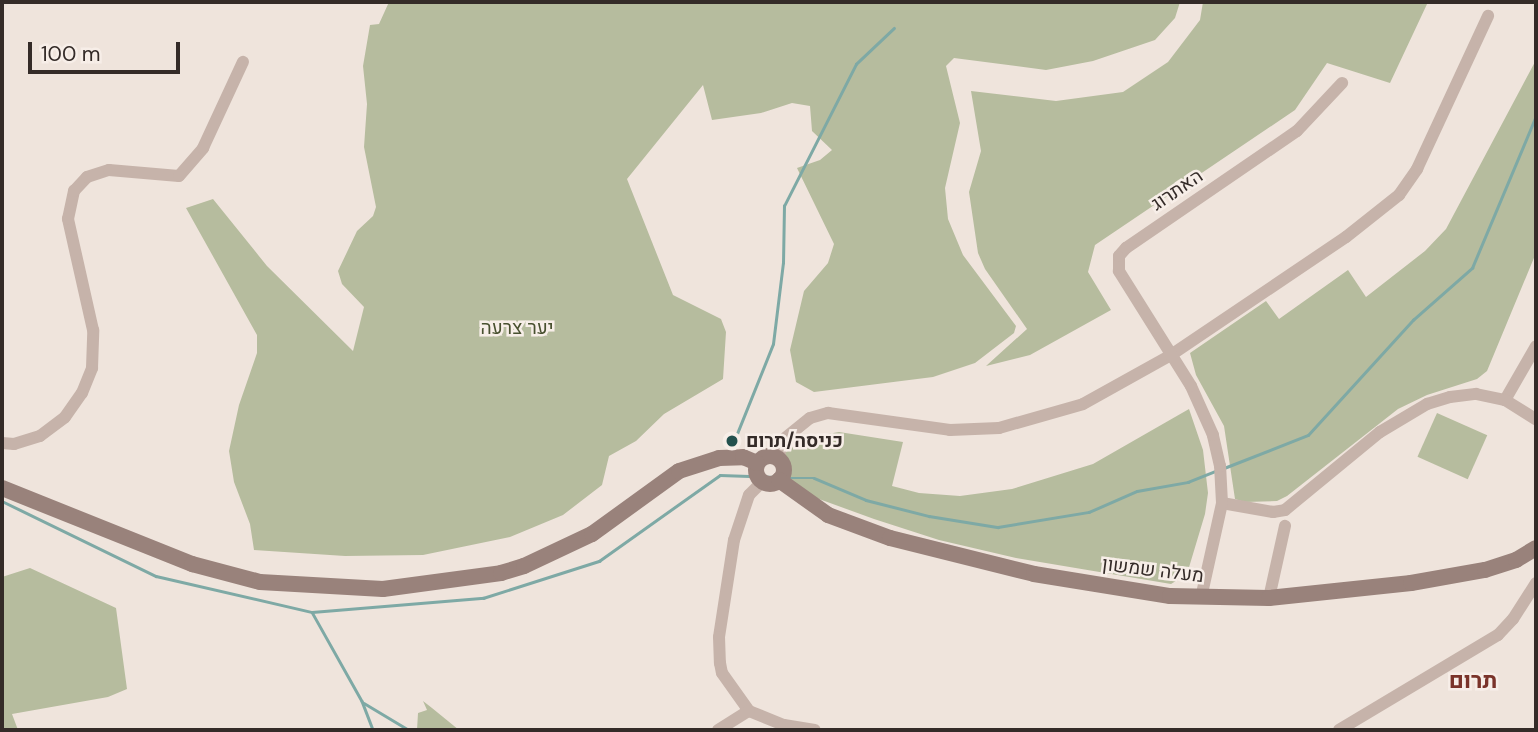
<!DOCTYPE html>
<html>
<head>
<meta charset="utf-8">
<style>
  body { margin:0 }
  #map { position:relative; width:1538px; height:732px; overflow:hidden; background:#efe4dc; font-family:"DM Sans",Heebo,sans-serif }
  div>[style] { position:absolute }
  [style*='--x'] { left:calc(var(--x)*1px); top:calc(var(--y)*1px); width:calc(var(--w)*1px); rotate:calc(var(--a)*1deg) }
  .green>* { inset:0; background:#b6bc9e; transform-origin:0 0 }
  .stream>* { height:2.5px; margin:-1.25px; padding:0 1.25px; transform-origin:1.25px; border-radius:1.25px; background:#7ea9a5 }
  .street>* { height:12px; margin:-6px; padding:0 6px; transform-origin:6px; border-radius:6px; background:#c6b3aa }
  .secondary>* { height:16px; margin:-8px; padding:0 8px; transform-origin:8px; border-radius:8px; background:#99827b }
  .secondary>.ring { margin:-8px; padding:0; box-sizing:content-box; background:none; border:16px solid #99827b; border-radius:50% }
  .dots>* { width:19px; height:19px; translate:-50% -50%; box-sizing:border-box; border:4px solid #f7eee8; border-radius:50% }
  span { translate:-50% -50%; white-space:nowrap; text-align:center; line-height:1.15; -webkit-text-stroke:5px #f7eee8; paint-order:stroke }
  .street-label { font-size:19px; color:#342b28 }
  .park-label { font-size:19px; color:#48502f }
  .poi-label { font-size:19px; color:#342b28; font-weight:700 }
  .left { translate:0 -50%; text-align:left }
  .quarter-label { font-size:23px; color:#7a332a; font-weight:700 }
  .frame { position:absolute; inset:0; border:4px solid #342b28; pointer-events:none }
  .scale { position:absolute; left:28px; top:42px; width:152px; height:32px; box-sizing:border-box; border:4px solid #342b28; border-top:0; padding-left:9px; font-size:21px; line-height:24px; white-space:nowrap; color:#342b28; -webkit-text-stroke:5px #f7eee8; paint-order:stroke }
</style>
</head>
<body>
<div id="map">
  <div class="green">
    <div style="clip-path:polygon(389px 2px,1180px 2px,1175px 18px,1155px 40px,1093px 61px,1046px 70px,954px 58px,946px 66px,960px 123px,945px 188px,948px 219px,963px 255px,1016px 326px,1014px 333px,975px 363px,933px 377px,814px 392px,796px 382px,790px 350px,804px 291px,828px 263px,834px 244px,797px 168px,820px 160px,832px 150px,812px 131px,810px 106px,792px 103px,761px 113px,712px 120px,703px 85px,627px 179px,673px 295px,721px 319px,726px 332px,723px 379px,664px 414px,636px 441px,609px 456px,602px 485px,563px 515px,510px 537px,423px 555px,345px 556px,254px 550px,250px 524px,234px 482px,229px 451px,239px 405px,257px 353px,257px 335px,186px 208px,213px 199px,267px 266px,353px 351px,364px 307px,342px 284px,338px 271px,357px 231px,373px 216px,376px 207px,364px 147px,367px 104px,363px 66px,370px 25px,379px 24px)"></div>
    <div style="clip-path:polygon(1203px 2px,1428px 2px,1390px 83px,1327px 63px,1295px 110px,1095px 245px,1088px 272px,1111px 310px,1030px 355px,986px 366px,1027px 329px,985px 269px,978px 253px,969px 192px,981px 151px,971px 91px,1056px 101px,1123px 92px,1168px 62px,1200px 20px)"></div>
    <div style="clip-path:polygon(1536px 60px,1536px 253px,1487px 371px,1477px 379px,1427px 395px,1398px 409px,1287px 496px,1277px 501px,1244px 502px,1235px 499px,1224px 426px,1196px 375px,1190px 353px,1266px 301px,1279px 319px,1348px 270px,1366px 297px,1425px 251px,1446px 229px)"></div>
    <div style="clip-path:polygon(1189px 409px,1203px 450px,1208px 493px,1205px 514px,1187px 574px,1171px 584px,1016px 558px,939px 540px,874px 519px,819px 499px,790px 483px,785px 453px,805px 438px,839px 432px,903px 442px,892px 486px,919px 493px,960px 496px,1012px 489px,1093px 464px)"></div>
    <div style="left:1437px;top:413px;width:55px;height:48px;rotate:24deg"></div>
    <div style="clip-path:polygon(30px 568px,116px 608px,127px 689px,108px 697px,12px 714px,18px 730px,2px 730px,2px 577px)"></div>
    <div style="clip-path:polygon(423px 701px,432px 708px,459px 730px,417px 730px,418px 713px,427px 710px)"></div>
  </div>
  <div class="stream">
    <div style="--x:730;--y:451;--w:115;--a:-68.1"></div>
    <div style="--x:773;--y:344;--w:82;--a:-83"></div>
    <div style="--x:783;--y:263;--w:57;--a:-89"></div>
    <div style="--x:784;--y:206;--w:159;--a:-63.1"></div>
    <div style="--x:856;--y:64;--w:52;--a:-43.5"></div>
    <div style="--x:1224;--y:468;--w:90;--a:-21.4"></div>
    <div style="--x:1308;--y:435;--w:156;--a:-47.6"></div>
    <div style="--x:1413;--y:320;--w:79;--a:-41.4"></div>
    <div style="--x:1472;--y:268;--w:165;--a:-67.2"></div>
    <div style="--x:789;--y:478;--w:25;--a:0"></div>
    <div style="--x:814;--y:478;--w:56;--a:22.9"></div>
    <div style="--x:866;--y:500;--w:65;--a:14.3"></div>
    <div style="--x:929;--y:516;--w:70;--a:9.1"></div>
    <div style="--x:998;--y:527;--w:92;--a:-9.4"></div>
    <div style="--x:1089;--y:512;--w:52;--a:-23.6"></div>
    <div style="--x:1137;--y:491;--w:52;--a:-10"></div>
    <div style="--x:1188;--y:482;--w:32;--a:-22"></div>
    <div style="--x:2;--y:501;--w:171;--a:26"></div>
    <div style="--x:156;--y:576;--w:160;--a:13"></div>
    <div style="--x:312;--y:612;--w:172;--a:-4.7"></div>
    <div style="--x:483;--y:598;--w:122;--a:-17.7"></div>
    <div style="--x:599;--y:561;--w:148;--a:-35.4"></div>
    <div style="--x:720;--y:475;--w:55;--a:2.1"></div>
    <div style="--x:312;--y:612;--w:102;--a:60.7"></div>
    <div style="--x:362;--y:701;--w:31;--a:69"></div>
    <div style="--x:364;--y:703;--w:52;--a:31"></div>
  </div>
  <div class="street">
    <div style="--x:1505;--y:400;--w:62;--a:-60.1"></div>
    <div style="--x:2;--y:443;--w:12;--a:5"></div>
    <div style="--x:14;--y:444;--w:27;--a:-17"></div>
    <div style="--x:40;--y:436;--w:31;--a:-37"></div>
    <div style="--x:65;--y:417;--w:29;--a:-55"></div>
    <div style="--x:82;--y:393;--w:27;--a:-68"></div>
    <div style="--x:92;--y:368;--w:38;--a:-88"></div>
    <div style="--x:93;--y:330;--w:114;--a:-102.7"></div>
    <div style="--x:68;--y:219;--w:29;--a:-78"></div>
    <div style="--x:74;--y:191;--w:19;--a:-47"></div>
    <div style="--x:87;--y:177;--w:23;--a:-18"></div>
    <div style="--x:109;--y:170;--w:70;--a:4.9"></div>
    <div style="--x:179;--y:176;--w:37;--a:-49"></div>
    <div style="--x:203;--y:148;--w:95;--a:-65.1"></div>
    <div style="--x:778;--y:458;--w:20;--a:-72"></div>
    <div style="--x:784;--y:439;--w:33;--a:-39"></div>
    <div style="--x:810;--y:418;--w:19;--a:-16"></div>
    <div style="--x:828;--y:413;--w:123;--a:7.9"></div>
    <div style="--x:950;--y:430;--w:49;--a:-2.3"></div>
    <div style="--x:999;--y:428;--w:87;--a:-15.9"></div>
    <div style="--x:1083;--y:404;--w:101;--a:-29.1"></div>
    <div style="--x:1171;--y:355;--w:211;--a:-34"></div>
    <div style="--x:1346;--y:237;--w:68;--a:-38.4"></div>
    <div style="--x:1399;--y:195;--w:32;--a:-55"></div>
    <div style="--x:1417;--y:169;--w:169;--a:-65.1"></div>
    <div style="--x:762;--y:482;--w:18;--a:135"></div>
    <div style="--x:749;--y:495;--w:47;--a:108.4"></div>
    <div style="--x:734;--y:540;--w:98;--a:98.8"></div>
    <div style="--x:719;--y:637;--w:26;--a:88"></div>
    <div style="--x:720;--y:663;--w:10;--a:79"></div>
    <div style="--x:722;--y:673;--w:47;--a:54.6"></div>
    <div style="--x:749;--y:711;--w:38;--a:22"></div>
    <div style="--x:784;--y:725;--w:31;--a:9"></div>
    <div style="--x:1222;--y:503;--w:52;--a:10"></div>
    <div style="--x:1273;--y:512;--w:12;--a:-9"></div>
    <div style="--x:1285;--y:510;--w:123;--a:-39.4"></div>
    <div style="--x:1380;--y:432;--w:55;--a:-30.8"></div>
    <div style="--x:1427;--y:404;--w:24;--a:-17"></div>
    <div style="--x:1450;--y:397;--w:26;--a:-7"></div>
    <div style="--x:1476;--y:394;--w:30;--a:12"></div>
    <div style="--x:1505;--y:400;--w:36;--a:32"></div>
    <div style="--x:1201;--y:598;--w:97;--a:-77.5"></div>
    <div style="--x:1222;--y:503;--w:37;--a:-93"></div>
    <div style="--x:1220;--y:466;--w:32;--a:-103"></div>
    <div style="--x:1213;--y:435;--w:54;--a:-114.2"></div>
    <div style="--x:1191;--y:386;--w:136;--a:-122.1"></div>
    <div style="--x:1119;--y:271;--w:15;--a:-90"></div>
    <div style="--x:1119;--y:256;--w:11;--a:-49"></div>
    <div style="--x:1126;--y:248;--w:207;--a:-34.4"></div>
    <div style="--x:1297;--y:131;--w:66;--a:-46.8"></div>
    <div style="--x:1269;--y:598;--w:74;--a:-77.5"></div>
    <div style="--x:718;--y:730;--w:36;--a:-32"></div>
    <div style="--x:1339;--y:730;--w:185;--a:-30.9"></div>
    <div style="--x:1498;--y:635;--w:22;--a:-47"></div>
    <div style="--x:1513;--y:619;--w:43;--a:-57.4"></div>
  </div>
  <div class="secondary">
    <div class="ring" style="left:756px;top:456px;width:12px;height:12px"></div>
    <div style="--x:779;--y:480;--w:60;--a:35.5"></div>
    <div style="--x:828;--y:515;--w:66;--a:20.4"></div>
    <div style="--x:890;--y:538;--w:148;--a:14"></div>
    <div style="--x:1034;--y:574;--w:138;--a:9.2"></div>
    <div style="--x:1170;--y:596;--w:99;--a:1.2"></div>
    <div style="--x:1269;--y:598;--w:143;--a:-6"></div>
    <div style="--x:1411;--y:583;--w:75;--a:-10"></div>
    <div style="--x:1485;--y:570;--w:33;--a:-18"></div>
    <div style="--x:1516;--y:560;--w:23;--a:-31"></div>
    <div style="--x:2;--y:488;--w:205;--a:21.8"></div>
    <div style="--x:192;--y:564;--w:70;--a:14.8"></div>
    <div style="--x:260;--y:582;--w:123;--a:3.3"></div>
    <div style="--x:383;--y:589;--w:119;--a:-7.7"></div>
    <div style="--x:501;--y:573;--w:24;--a:-17"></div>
    <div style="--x:524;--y:566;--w:75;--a:-25.2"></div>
    <div style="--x:592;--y:534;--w:107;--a:-35.9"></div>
    <div style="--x:679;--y:471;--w:42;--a:-18"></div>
    <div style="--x:719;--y:458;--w:24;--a:-2"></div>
    <div style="--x:743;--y:457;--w:15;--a:23"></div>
  </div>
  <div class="dots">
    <div style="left:732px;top:441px;background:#23514e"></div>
  </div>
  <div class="street-label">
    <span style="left:1177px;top:190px;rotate:-34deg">האתרוג</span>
    <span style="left:1153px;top:570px;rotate:7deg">מעלה שמשון</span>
  </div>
  <div class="park-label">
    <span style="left:517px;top:328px">יער צרעה</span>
  </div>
  <div class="poi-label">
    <span class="left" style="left:746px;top:441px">כניסה/תרום</span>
  </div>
  <div class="quarter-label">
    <span style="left:1473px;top:680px">תרום</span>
  </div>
  <div class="frame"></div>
  <div class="scale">100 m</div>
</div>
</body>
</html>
